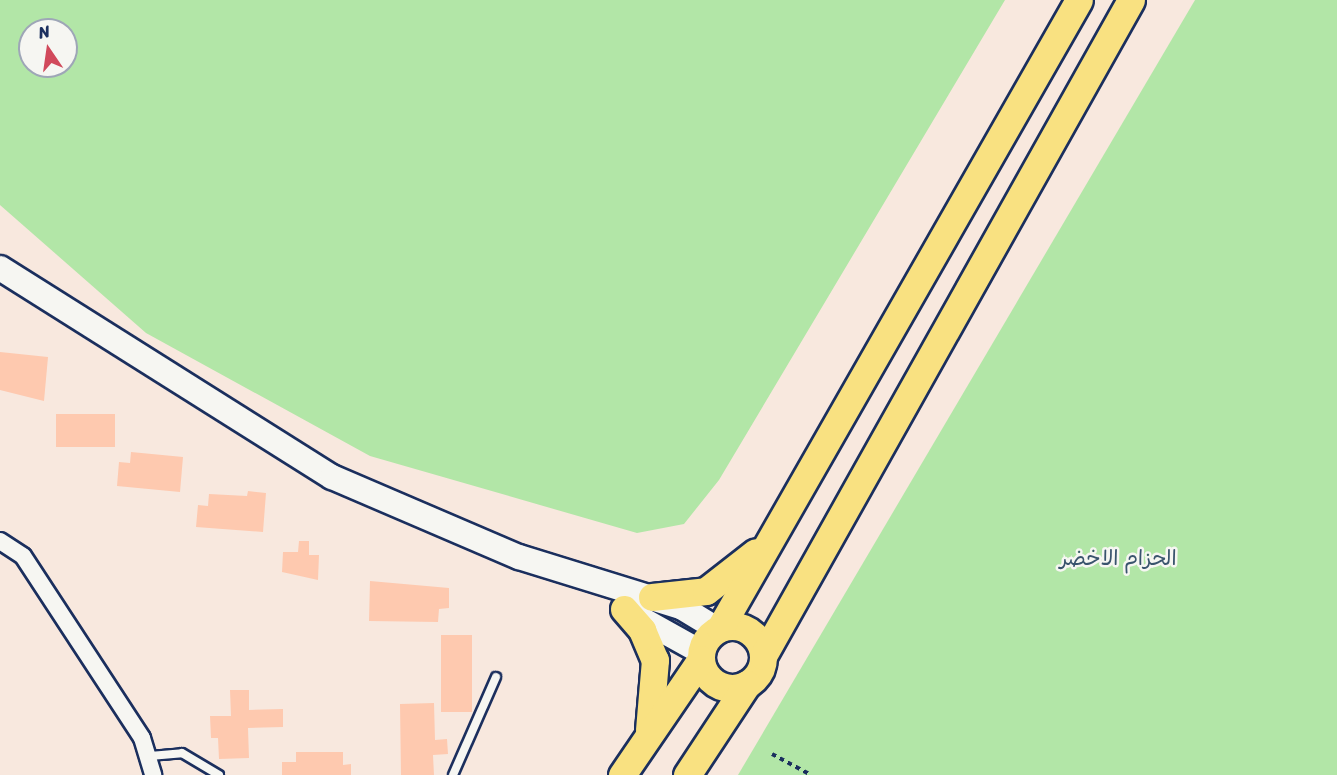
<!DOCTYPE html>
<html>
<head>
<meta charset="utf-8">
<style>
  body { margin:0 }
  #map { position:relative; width:1337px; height:775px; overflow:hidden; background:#f8e8de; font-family:Sriracha,"Playpen Sans Arabic",sans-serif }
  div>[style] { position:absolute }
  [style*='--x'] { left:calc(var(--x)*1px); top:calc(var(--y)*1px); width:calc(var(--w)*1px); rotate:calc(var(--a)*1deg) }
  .green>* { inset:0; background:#b2e6a7 }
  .building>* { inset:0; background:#fec9af; transform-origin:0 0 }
  .path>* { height:4px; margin-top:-2px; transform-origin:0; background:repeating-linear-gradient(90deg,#1b2f5e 0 4.5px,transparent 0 9px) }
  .roads { filter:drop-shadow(2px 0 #1b2f5e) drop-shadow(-2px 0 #1b2f5e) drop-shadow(0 2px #1b2f5e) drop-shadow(0 -2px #1b2f5e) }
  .lane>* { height:8px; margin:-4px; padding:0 4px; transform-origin:4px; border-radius:4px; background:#f6f6f2 }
  .street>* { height:16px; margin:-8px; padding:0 8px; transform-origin:8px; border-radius:8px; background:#f6f6f2 }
  .secondary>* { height:24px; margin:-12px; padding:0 12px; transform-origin:12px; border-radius:12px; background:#f6f6f2 }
  .primary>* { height:27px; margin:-13.5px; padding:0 13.5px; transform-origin:13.5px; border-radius:13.5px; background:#f9e181 }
  .primary>.ring { margin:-13.5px; padding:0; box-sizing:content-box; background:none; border:27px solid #f9e181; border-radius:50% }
  span { translate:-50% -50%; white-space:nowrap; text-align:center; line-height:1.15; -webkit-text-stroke:5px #f6f6f2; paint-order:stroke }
  .park-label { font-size:21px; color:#39546d }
  .north { position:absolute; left:18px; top:18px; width:60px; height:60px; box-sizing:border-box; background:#f6f6f2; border:2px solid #9ea6b7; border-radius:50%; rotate:347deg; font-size:16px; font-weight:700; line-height:24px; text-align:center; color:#1b2f5e }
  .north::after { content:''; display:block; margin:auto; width:21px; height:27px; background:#d1495b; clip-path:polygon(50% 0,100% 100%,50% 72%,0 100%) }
</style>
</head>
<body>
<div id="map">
  <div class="green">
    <div style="clip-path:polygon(evenodd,0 0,1005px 0,719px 480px,684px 524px,637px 533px,370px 456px,146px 333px,0 205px,0 0,30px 30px,66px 30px,66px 66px,30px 66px,30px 30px)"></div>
    <div style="clip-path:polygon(1195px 0,1337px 0,1337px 775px,738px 775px)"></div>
  </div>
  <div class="building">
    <div style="clip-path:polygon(0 352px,48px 357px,44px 401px,0 390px)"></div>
    <div style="left:115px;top:414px;width:33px;height:59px;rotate:90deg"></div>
    <div style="clip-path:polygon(131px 452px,183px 457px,180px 492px,117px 486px,119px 462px,130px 463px)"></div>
    <div style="clip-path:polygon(248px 491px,266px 493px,263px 532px,196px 527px,198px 505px,208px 506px,209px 494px,247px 496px)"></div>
    <div style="clip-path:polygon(299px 541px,309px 541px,309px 555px,319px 555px,318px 580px,282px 572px,283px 552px,298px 552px)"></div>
    <div style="clip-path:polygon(370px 581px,449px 588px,449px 608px,439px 609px,438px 622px,369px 621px)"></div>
    <div style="left:441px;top:635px;width:31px;height:77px"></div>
    <div style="clip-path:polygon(230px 690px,249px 690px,249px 710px,283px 709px,283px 727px,248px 728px,249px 758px,219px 759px,218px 738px,211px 738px,210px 716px,231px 716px)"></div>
    <div style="clip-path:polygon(434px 703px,435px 740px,447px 739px,448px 754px,433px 755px,434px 775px,401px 775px,400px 704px)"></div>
    <div style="clip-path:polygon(296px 752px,343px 752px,343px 765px,351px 764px,351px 775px,282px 775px,282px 762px,296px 762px)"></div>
  </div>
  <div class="path">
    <div style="--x:772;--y:754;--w:44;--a:28.3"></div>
  </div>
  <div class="roads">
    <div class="lane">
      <div style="--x:150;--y:756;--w:32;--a:-5"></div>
      <div style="--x:182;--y:753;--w:43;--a:30.7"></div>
      <div style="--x:453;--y:775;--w:107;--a:-66.3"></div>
    </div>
    <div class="street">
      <div style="--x:0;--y:541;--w:27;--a:33"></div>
      <div style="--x:23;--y:556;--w:217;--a:56.8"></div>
      <div style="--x:142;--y:738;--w:39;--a:73"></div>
    </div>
    <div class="secondary">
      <div style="--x:0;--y:268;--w:392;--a:32.2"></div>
      <div style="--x:332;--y:477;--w:203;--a:23.2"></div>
      <div style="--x:519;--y:557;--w:170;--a:17.2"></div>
      <div style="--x:681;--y:607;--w:42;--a:31.4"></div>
      <div style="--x:629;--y:612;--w:82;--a:29.1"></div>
    </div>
    <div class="primary">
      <div style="--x:652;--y:597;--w:54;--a:-6.3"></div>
      <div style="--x:706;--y:591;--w:63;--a:-38"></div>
      <div style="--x:624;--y:609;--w:28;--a:49"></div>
      <div style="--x:642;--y:630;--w:33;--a:67"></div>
      <div style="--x:655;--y:660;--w:70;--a:94.9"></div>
      <div class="ring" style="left:701px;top:626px;width:35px;height:35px"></div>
      <div style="--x:720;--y:628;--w:723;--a:-60.25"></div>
      <div style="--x:763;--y:656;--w:752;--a:-60.71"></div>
      <div style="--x:622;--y:775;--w:140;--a:-55.7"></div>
      <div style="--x:687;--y:775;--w:109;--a:-56.6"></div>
    </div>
  </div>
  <div class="park-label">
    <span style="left:1118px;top:558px">الحزام الاخضر</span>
  </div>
  <div class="north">N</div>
</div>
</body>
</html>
